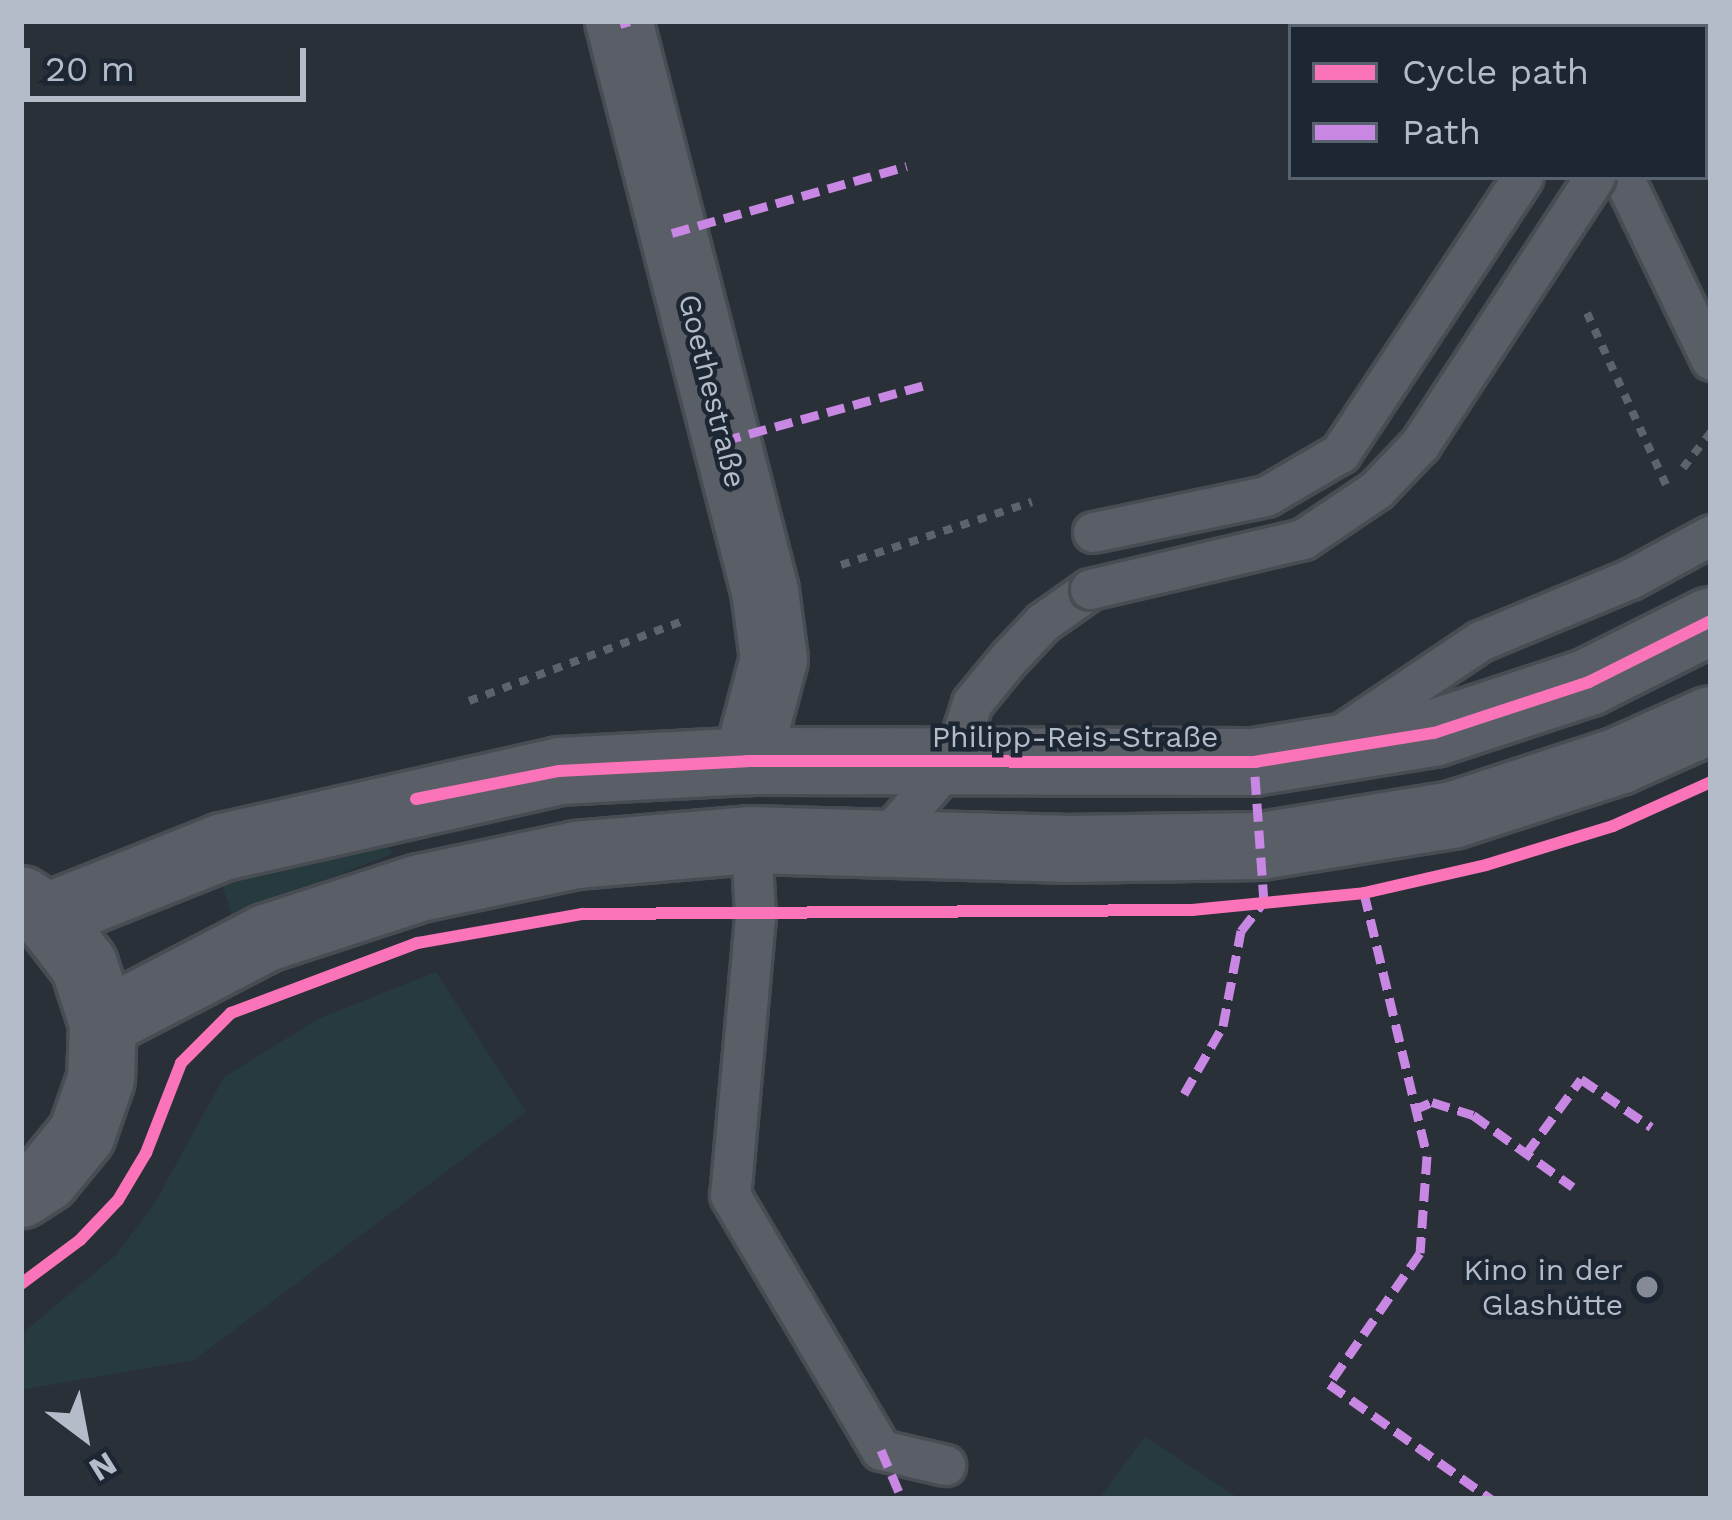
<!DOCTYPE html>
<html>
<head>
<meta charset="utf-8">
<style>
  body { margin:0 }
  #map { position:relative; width:1732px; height:1520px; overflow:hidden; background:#2a3038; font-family:"Work Sans",sans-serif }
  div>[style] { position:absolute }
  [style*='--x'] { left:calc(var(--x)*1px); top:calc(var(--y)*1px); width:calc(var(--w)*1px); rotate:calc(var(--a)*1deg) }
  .green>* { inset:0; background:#273a3e }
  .path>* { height:8px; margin-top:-4px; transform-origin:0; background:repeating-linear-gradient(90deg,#5d636a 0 9px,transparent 0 18px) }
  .roads { filter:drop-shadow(3px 0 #484c53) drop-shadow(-3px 0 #484c53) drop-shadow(0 3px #484c53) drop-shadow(0 -3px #484c53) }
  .service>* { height:39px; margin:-19.5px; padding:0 19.5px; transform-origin:19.5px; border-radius:19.5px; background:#5a5e66 }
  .minor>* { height:66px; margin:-33px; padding:0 33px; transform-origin:33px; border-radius:33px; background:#5a5e66 }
  .tertiary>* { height:66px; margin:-33px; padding:0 33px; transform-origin:33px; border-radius:33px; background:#5a5e66 }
  .bridges { filter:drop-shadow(3px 0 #484c53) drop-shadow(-3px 0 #484c53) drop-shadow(0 3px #484c53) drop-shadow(0 -3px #484c53) }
  .service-bridge>* { height:39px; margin:-19.5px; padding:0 19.5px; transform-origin:19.5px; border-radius:19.5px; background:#5a5e66 }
  .quiet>* { height:9px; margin-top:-4.5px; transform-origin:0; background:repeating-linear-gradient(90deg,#c787e3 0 18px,transparent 0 27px) }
  .cycleway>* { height:12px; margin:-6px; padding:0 6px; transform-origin:6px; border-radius:6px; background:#fb73b8 }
  .dots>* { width:33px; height:33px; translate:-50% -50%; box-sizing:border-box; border:6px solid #1d2633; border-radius:50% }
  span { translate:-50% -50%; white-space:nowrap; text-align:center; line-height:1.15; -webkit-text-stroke:9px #1d2633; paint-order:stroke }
  .street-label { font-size:30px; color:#b4bcc9 }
  .poi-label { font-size:30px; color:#b4bcc9 }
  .right { translate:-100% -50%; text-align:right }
  .frame { position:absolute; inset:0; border:24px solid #b4bcc9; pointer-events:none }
  .legend { position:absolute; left:1288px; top:24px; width:420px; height:156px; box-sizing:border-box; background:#1d2633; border:3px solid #59626f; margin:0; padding:15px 21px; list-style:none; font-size:36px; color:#b4bcc9 }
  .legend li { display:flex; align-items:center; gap:24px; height:60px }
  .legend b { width:60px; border:3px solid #59626f }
  .north { position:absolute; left:24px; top:1376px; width:120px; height:120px; -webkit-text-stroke:9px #1d2633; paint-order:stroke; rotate:148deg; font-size:33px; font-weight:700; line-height:48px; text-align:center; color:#b4bcc9 }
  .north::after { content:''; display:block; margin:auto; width:42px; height:54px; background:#b4bcc9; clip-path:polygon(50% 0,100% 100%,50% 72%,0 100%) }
  .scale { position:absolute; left:24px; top:48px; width:282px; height:54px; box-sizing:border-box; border:6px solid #b4bcc9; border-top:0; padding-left:15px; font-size:36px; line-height:42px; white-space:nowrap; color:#b4bcc9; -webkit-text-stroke:9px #1d2633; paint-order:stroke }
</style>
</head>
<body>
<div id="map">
  <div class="green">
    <div style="clip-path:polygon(388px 845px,392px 854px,232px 916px,221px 881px)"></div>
    <div style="clip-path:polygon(436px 972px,526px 1112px,194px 1360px,21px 1390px,25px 1331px,116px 1255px,153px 1206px,224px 1077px,320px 1018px)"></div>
    <div style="clip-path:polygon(1145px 1436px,1240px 1499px,1099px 1499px)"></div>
  </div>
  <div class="path">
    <div style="--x:1440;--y:21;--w:7;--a:63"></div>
    <div style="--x:1587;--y:313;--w:189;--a:65.3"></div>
    <div style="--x:1683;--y:468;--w:46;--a:-52.1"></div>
    <div style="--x:841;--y:565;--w:201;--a:-18.3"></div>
    <div style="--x:469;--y:701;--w:232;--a:-20.5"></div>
  </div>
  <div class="roads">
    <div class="service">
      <div style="--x:1605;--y:27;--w:6;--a:-90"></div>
      <div style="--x:1623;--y:177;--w:203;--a:64.3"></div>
      <div style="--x:1337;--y:737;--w:172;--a:-33.9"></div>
      <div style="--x:1480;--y:641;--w:162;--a:-22.5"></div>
      <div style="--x:1630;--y:579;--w:92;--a:-28.5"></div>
      <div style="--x:751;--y:840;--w:77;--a:87"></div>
      <div style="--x:755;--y:917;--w:279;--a:95.1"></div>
      <div style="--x:730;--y:1195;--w:296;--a:59.4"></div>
      <div style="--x:881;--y:1450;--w:66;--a:13.2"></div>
      <div style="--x:880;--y:844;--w:113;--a:-49"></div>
      <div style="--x:954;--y:759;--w:59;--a:-72.2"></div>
      <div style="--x:972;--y:703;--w:58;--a:-50.6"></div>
      <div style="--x:1009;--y:658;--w:50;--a:-46.6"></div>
      <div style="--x:1043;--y:622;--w:57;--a:-35.1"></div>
    </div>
    <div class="minor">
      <div style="--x:619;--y:21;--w:588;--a:75.63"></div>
      <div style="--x:765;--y:591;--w:69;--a:82.5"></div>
      <div style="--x:774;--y:659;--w:106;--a:104.8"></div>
    </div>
    <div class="tertiary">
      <div style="--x:21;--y:900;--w:31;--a:33"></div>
      <div style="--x:47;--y:917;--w:61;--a:52.4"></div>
      <div style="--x:84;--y:965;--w:61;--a:71.9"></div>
      <div style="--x:103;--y:1023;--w:56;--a:92"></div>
      <div style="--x:101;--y:1079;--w:58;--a:109.1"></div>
      <div style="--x:82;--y:1134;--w:57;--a:129.3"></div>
      <div style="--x:46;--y:1178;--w:30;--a:147"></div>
      <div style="--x:47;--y:917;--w:189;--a:-21.7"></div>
      <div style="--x:223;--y:847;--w:344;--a:-12.7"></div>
      <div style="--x:559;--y:771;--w:188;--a:-3"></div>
      <div style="--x:747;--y:761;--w:507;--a:0.11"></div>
      <div style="--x:1254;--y:762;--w:182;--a:-9.2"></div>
      <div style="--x:1434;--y:733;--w:163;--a:-18.2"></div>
      <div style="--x:1589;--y:682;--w:136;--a:-26.6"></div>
      <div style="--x:103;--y:1023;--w:184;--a:-27.5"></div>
      <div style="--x:266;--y:938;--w:162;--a:-18"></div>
      <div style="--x:420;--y:888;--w:159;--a:-11.9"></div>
      <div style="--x:576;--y:855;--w:176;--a:-4.9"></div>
      <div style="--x:751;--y:840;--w:313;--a:1.6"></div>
      <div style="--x:1064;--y:849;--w:197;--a:-0.9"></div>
      <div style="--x:1261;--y:846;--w:194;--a:-9.2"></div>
      <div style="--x:1453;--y:815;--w:177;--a:-18.1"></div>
      <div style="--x:1621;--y:760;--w:98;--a:-24"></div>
    </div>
  </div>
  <div class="bridges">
    <div class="service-bridge">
      <div style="--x:1093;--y:532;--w:177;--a:-11.8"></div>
      <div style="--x:1266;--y:496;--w:86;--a:-30.2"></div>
      <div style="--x:1340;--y:453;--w:331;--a:-56.5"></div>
      <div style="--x:1090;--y:589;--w:219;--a:-13.2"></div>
      <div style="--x:1303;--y:539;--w:88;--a:-33.9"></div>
      <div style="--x:1376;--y:490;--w:64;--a:-46.3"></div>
      <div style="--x:1420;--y:444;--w:319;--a:-56.8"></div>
    </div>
  </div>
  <div class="quiet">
    <div style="--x:620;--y:24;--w:10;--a:-17"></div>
    <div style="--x:672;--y:233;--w:244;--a:-15.9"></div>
    <div style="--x:723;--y:441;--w:213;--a:-15.5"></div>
    <div style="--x:1364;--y:893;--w:270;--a:76.5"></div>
    <div style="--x:1427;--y:1156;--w:97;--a:94.1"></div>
    <div style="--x:1420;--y:1253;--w:160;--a:124.8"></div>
    <div style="--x:1329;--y:1384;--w:199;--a:35.4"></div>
    <div style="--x:1184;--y:1094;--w:78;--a:-60.2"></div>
    <div style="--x:1223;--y:1026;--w:97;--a:-79.3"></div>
    <div style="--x:1241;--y:931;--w:37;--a:-52"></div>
    <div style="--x:1264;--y:902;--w:140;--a:-94.1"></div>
    <div style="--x:1413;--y:1110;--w:21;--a:-23"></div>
    <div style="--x:1432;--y:1102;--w:43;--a:17.6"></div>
    <div style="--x:1473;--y:1115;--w:123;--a:35.8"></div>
    <div style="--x:1526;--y:1154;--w:93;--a:-53.7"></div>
    <div style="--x:1581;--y:1079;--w:85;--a:34.4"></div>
    <div style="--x:881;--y:1450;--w:53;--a:66.8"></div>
  </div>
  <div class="cycleway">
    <div style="--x:416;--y:799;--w:146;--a:-11.1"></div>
    <div style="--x:559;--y:771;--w:188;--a:-3"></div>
    <div style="--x:747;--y:761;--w:507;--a:0.11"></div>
    <div style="--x:1254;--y:762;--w:182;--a:-9.2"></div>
    <div style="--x:1434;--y:733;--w:163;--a:-18.2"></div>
    <div style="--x:1589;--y:682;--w:136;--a:-26.6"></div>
    <div style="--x:21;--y:1284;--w:74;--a:-36.7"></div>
    <div style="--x:80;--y:1240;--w:55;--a:-46.5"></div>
    <div style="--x:118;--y:1200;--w:55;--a:-59.2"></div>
    <div style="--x:146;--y:1153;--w:97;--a:-68.7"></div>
    <div style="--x:181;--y:1063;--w:71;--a:-45"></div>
    <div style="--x:231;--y:1013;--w:199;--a:-20.6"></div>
    <div style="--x:417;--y:943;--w:168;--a:-10"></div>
    <div style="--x:582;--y:914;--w:610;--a:-0.38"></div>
    <div style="--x:1192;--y:910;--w:173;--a:-5.6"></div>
    <div style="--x:1364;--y:893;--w:125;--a:-12.9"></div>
    <div style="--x:1486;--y:865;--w:133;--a:-17.1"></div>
    <div style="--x:1613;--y:826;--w:107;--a:-24.2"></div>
  </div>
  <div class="dots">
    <div style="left:1647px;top:1287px;background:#848b96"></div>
  </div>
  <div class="street-label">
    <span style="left:712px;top:391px;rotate:76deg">Goethestraße</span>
    <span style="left:1075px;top:737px">Philipp-Reis-Straße</span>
  </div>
  <div class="poi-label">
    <span class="right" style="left:1623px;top:1287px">Kino in der<br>Glashütte</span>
  </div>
  <div class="frame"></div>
  <ul class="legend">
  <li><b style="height:15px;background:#fb73b8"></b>Cycle path</li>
  <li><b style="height:15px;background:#c787e3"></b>Path</li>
  </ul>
  <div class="north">N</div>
  <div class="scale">20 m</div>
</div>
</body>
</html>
